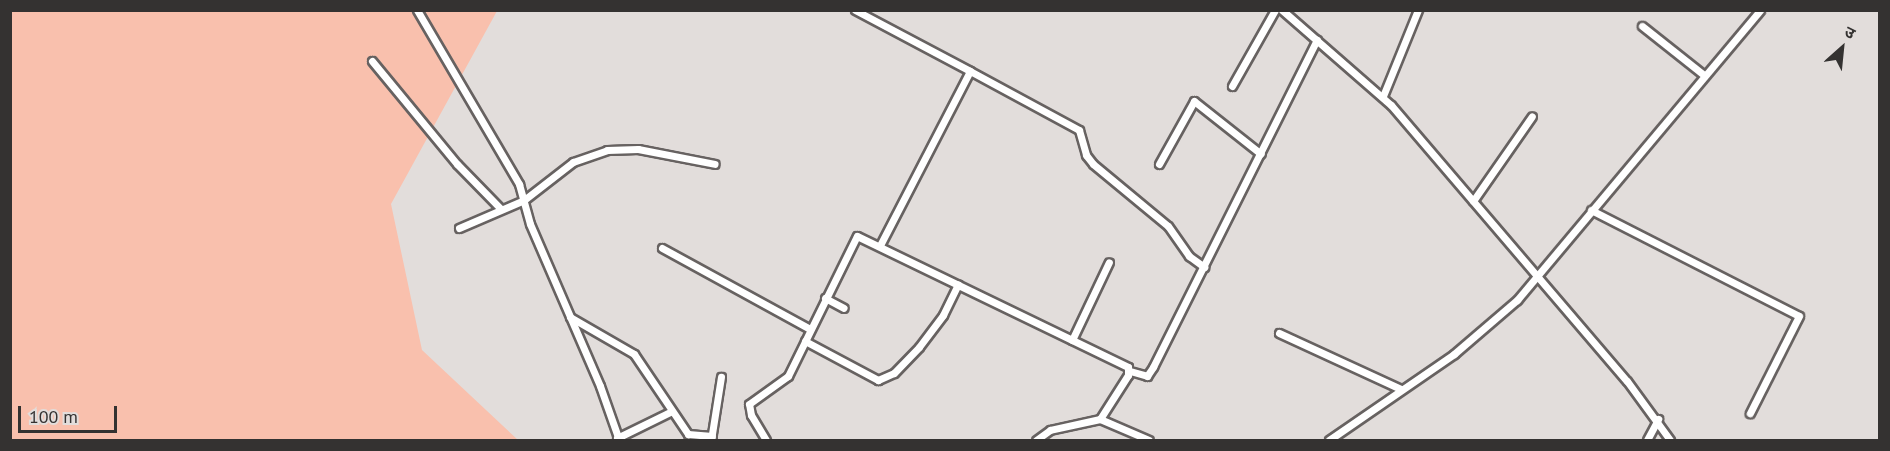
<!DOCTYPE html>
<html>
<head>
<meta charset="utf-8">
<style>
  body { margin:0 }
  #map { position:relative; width:1890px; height:451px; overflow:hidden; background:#e2dddb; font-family:"PT Sans","Noto Sans Devanagari",sans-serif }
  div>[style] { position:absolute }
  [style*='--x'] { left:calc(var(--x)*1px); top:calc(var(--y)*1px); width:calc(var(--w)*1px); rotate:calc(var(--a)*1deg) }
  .green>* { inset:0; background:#f9c0ad }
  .roads { filter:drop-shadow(2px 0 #676261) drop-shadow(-2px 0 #676261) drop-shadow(0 2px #676261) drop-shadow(0 -2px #676261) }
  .street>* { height:7px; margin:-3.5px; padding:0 3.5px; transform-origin:3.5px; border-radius:3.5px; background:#fff }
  span { translate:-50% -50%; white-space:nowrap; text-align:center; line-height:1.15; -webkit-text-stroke:4.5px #e2dddb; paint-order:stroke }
  .frame { position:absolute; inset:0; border:12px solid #343231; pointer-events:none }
  .north { position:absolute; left:1812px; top:18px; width:60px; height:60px; -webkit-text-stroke:4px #e2dddb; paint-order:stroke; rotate:27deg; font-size:16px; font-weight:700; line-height:24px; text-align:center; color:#343231 }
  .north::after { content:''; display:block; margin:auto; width:21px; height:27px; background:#343231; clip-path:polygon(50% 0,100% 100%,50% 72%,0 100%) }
  .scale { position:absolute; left:18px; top:406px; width:99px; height:27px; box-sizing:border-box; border:3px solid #343231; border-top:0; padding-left:8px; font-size:18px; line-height:21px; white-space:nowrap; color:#343231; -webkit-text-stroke:4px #e2dddb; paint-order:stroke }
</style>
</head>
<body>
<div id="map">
  <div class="green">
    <div style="clip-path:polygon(10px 11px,497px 11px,391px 204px,422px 350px,518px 440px,11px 440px)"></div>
  </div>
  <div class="roads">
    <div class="street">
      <div style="--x:417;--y:10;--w:202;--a:59.6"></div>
      <div style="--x:519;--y:184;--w:41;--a:74.6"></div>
      <div style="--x:530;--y:224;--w:176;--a:66.6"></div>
      <div style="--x:600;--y:386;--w:57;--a:70.6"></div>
      <div style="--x:855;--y:10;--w:130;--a:27.9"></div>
      <div style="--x:970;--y:71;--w:196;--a:117.3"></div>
      <div style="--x:1282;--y:10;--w:145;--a:41.1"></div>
      <div style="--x:1391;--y:105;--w:363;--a:49.5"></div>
      <div style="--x:1627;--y:381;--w:73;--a:53.9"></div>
      <div style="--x:1642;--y:26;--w:79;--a:38.3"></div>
      <div style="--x:372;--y:61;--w:134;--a:50.5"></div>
      <div style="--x:457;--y:164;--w:62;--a:45.7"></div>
      <div style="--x:970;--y:71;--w:124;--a:28.4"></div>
      <div style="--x:1079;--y:130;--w:26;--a:74"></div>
      <div style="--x:1086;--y:155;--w:11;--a:52"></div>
      <div style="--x:1093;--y:164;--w:97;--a:39.6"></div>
      <div style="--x:1168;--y:226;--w:37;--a:55"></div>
      <div style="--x:1189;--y:256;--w:19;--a:36"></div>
      <div style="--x:1232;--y:86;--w:87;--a:-60.5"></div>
      <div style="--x:1383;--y:96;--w:93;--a:-67.9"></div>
      <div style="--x:1159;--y:164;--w:72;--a:-60.9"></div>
      <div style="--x:1194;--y:101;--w:85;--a:38.3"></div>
      <div style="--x:1473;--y:201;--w:103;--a:-55.2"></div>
      <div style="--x:1591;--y:210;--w:233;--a:27"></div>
      <div style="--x:1799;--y:316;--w:109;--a:116.8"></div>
      <div style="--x:459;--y:228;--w:71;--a:-23.3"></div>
      <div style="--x:524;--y:200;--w:62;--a:-37.8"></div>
      <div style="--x:573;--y:162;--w:36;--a:-19"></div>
      <div style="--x:607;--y:150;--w:31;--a:-2"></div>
      <div style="--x:638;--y:149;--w:78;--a:11"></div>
      <div style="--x:662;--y:248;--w:169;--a:28.7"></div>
      <div style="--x:825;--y:298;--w:21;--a:28"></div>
      <div style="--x:570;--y:317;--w:74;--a:30"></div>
      <div style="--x:634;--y:354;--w:97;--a:56"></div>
      <div style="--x:688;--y:434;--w:24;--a:5"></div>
      <div style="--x:1279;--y:333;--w:134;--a:24.7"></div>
      <div style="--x:1072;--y:340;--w:86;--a:-64.6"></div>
      <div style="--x:805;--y:341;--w:83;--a:28.1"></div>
      <div style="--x:878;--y:380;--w:17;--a:-24"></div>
      <div style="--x:894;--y:373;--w:36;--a:-46"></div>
      <div style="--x:919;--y:347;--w:40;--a:-53"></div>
      <div style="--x:943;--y:315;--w:34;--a:-64"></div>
      <div style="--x:1130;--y:371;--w:18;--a:16"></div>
      <div style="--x:1147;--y:376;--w:11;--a:-56"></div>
      <div style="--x:1153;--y:367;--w:366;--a:-63.4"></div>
      <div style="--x:1100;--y:419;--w:53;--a:23.2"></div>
      <div style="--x:617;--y:438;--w:61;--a:-26.1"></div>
      <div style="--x:711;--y:440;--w:64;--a:-81"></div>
      <div style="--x:766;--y:440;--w:29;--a:-121"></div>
      <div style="--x:751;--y:415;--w:11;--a:-100"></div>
      <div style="--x:749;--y:404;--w:48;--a:-35.7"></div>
      <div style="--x:788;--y:376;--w:156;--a:-63.8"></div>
      <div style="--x:857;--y:236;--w:301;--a:25.8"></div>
      <div style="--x:1128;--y:367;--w:8;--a:90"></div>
      <div style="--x:1128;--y:375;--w:52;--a:122.5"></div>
      <div style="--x:1100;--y:419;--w:51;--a:167.6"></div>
      <div style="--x:1050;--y:430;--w:17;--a:144"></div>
      <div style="--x:1329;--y:440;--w:152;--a:-34.5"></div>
      <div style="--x:1454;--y:354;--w:83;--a:-40.6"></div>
      <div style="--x:1517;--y:300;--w:378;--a:-50"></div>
      <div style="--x:1647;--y:440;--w:24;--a:-62"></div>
    </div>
  </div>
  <div class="frame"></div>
  <div class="north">उ</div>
  <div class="scale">100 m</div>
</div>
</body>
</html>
